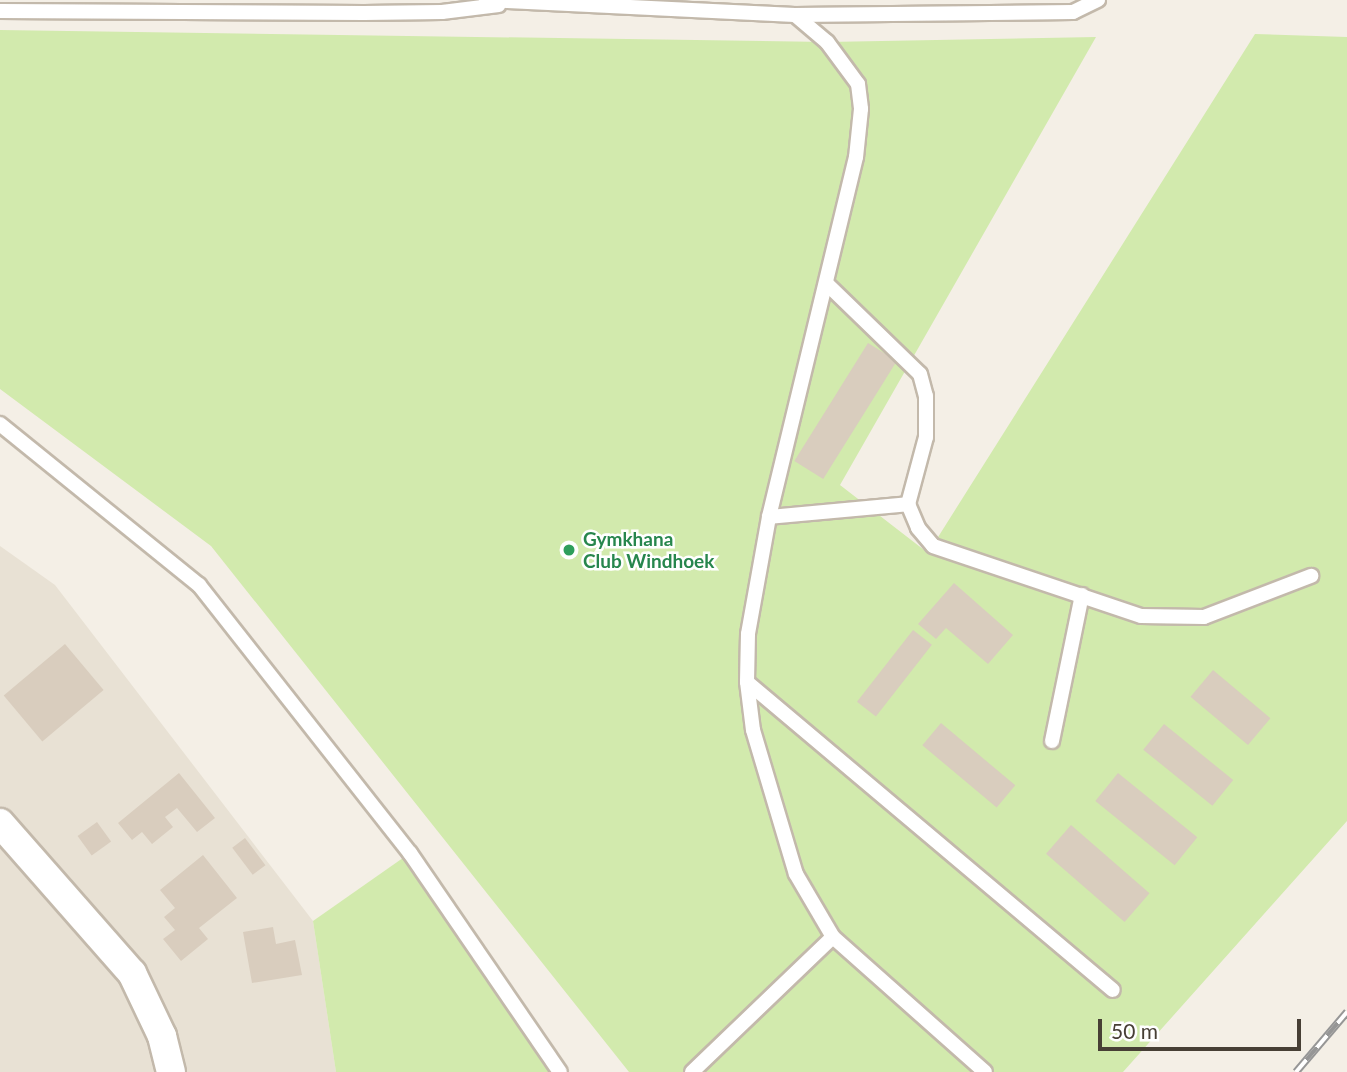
<!DOCTYPE html>
<html>
<head>
<meta charset="utf-8">
<style>
  body { margin:0 }
  #map { position:relative; width:1347px; height:1072px; overflow:hidden; background:#f4efe6; font-family:Lato,sans-serif }
  div>[style] { position:absolute }
  [style*='--x'] { left:calc(var(--x)*1px); top:calc(var(--y)*1px); width:calc(var(--w)*1px); rotate:calc(var(--a)*1deg) }
  .residential>* { inset:0; background:#e8e1d4 }
  .green>* { inset:0; background:#d2eaad }
  .building>* { inset:0; background:#d9cdbe; transform-origin:0 0 }
  .roads { filter:drop-shadow(2px 0 #c3b9ab) drop-shadow(-2px 0 #c3b9ab) drop-shadow(0 2px #c3b9ab) drop-shadow(0 -2px #c3b9ab) }
  .service>* { height:14px; margin:-7px; padding:0 7px; transform-origin:7px; border-radius:7px; background:#fff }
  .minor>* { height:28px; margin:-14px; padding:0 14px; transform-origin:14px; border-radius:14px; background:#fff }
  .rail>* { height:8px; margin-top:-4px; transform-origin:0; background:repeating-linear-gradient(90deg,#fff 0 16px,#969696 0 32px); box-sizing:border-box; border-block:2px solid #969696 }
  .dots>* { width:19px; height:19px; translate:-50% -50%; box-sizing:border-box; border:4px solid #fff; border-radius:50% }
  span { translate:-50% -50%; white-space:nowrap; text-align:center; line-height:1.15; -webkit-text-stroke:5px #fff; paint-order:stroke }
  .leisure-label { font-size:19px; color:#27864d; font-weight:700 }
  .left { translate:0 -50%; text-align:left }
  .scale { position:absolute; left:1098px; top:1019px; width:203px; height:32px; box-sizing:border-box; border:4px solid #473f35; border-top:0; padding-left:9px; font-size:21px; line-height:24px; white-space:nowrap; color:#473f35; -webkit-text-stroke:5px #fff; paint-order:stroke }
</style>
</head>
<body>
<div id="map">
  <div class="residential">
    <div style="clip-path:polygon(0 546px,55px 585px,313px 921px,336px 1072px,0 1072px)"></div>
  </div>
  <div class="green">
    <div style="clip-path:polygon(0 30px,827px 42px,1096px 37px,840px 485px,928px 553px,1255px 34px,1347px 37px,1347px 821px,1123px 1072px,629px 1072px,211px 546px,0 389px)"></div>
    <div style="clip-path:polygon(410px 853px,560px 1072px,336px 1072px,313px 921px)"></div>
  </div>
  <div class="building">
    <div style="left:868px;top:343px;width:34px;height:139px;rotate:32deg"></div>
    <div style="clip-path:polygon(954px 583px,1013px 635px,988px 664px,946px 628px,936px 639px,918px 624px)"></div>
    <div style="left:913px;top:630px;width:24px;height:91px;rotate:38deg"></div>
    <div style="left:65px;top:644px;width:60px;height:80px;rotate:50deg"></div>
    <div style="left:1213px;top:670px;width:75px;height:35px;rotate:40deg"></div>
    <div style="left:941px;top:723px;width:97px;height:29px;rotate:40deg"></div>
    <div style="left:1164px;top:724px;width:89px;height:33px;rotate:39deg"></div>
    <div style="clip-path:polygon(179px 773px,215px 818px,197px 832px,177px 808px,165px 817px,173px 827px,152px 844px,142px 832px,132px 840px,118px 823px)"></div>
    <div style="left:1118px;top:773px;width:102px;height:36px;rotate:39deg"></div>
    <div style="left:97px;top:822px;width:24px;height:24px;rotate:54deg"></div>
    <div style="left:1071px;top:825px;width:104px;height:38px;rotate:41deg"></div>
    <div style="left:245px;top:838px;width:34px;height:16px;rotate:53deg"></div>
    <div style="clip-path:polygon(203px 855px,237px 898px,199px 928px,208px 939px,181px 961px,163px 939px,175px 930px,164px 917px,175px 908px,160px 890px)"></div>
    <div style="clip-path:polygon(273px 927px,276px 944px,295px 940px,302px 975px,252px 983px,243px 932px)"></div>
  </div>
  <div class="roads">
    <div class="service">
      <div style="--x:486;--y:0;--w:309;--a:2.8"></div>
      <div style="--x:795;--y:15;--w:278;--a:-0.6"></div>
      <div style="--x:1073;--y:12;--w:28;--a:-26"></div>
      <div style="--x:0;--y:11;--w:364;--a:0.3"></div>
      <div style="--x:364;--y:13;--w:78;--a:-0.7"></div>
      <div style="--x:442;--y:12;--w:57;--a:-7"></div>
      <div style="--x:795;--y:15;--w:42;--a:40.2"></div>
      <div style="--x:827;--y:42;--w:52;--a:53.6"></div>
      <div style="--x:858;--y:84;--w:25;--a:83"></div>
      <div style="--x:861;--y:109;--w:48;--a:95.9"></div>
      <div style="--x:856;--y:157;--w:370;--a:103.6"></div>
      <div style="--x:769;--y:517;--w:119;--a:100.2"></div>
      <div style="--x:748;--y:634;--w:48;--a:91.2"></div>
      <div style="--x:747;--y:682;--w:48;--a:82.9"></div>
      <div style="--x:753;--y:730;--w:150;--a:73.4"></div>
      <div style="--x:796;--y:874;--w:73;--a:59.6"></div>
      <div style="--x:833;--y:937;--w:203;--a:41.6"></div>
      <div style="--x:827;--y:284;--w:129;--a:44.1"></div>
      <div style="--x:920;--y:374;--w:23;--a:75"></div>
      <div style="--x:926;--y:396;--w:41;--a:90"></div>
      <div style="--x:926;--y:437;--w:69;--a:105"></div>
      <div style="--x:908;--y:504;--w:26;--a:67"></div>
      <div style="--x:918;--y:528;--w:23;--a:50"></div>
      <div style="--x:933;--y:546;--w:219;--a:18.6"></div>
      <div style="--x:1141;--y:616;--w:63;--a:0.9"></div>
      <div style="--x:1204;--y:617;--w:115;--a:-21"></div>
      <div style="--x:0;--y:424;--w:256;--a:39"></div>
      <div style="--x:199;--y:585;--w:341;--a:51.8"></div>
      <div style="--x:410;--y:853;--w:265;--a:55.6"></div>
      <div style="--x:769;--y:517;--w:140;--a:-5.3"></div>
      <div style="--x:747;--y:682;--w:478;--a:40.1"></div>
      <div style="--x:1052;--y:741;--w:149;--a:-78.4"></div>
      <div style="--x:692;--y:1072;--w:195;--a:-43.8"></div>
    </div>
    <div class="minor">
      <div style="--x:0;--y:823;--w:200;--a:48.7"></div>
      <div style="--x:132;--y:973;--w:70;--a:64.5"></div>
      <div style="--x:162;--y:1036;--w:37;--a:76"></div>
    </div>
  </div>
  <div class="rail">
    <div style="--x:1296;--y:1072;--w:79;--a:-49.6"></div>
  </div>
  <div class="dots">
    <div style="left:569px;top:550px;background:#2e9e5b"></div>
  </div>
  <div class="leisure-label">
    <span class="left" style="left:583px;top:550px">Gymkhana<br>Club Windhoek</span>
  </div>
  <div class="scale">50 m</div>
</div>
</body>
</html>
